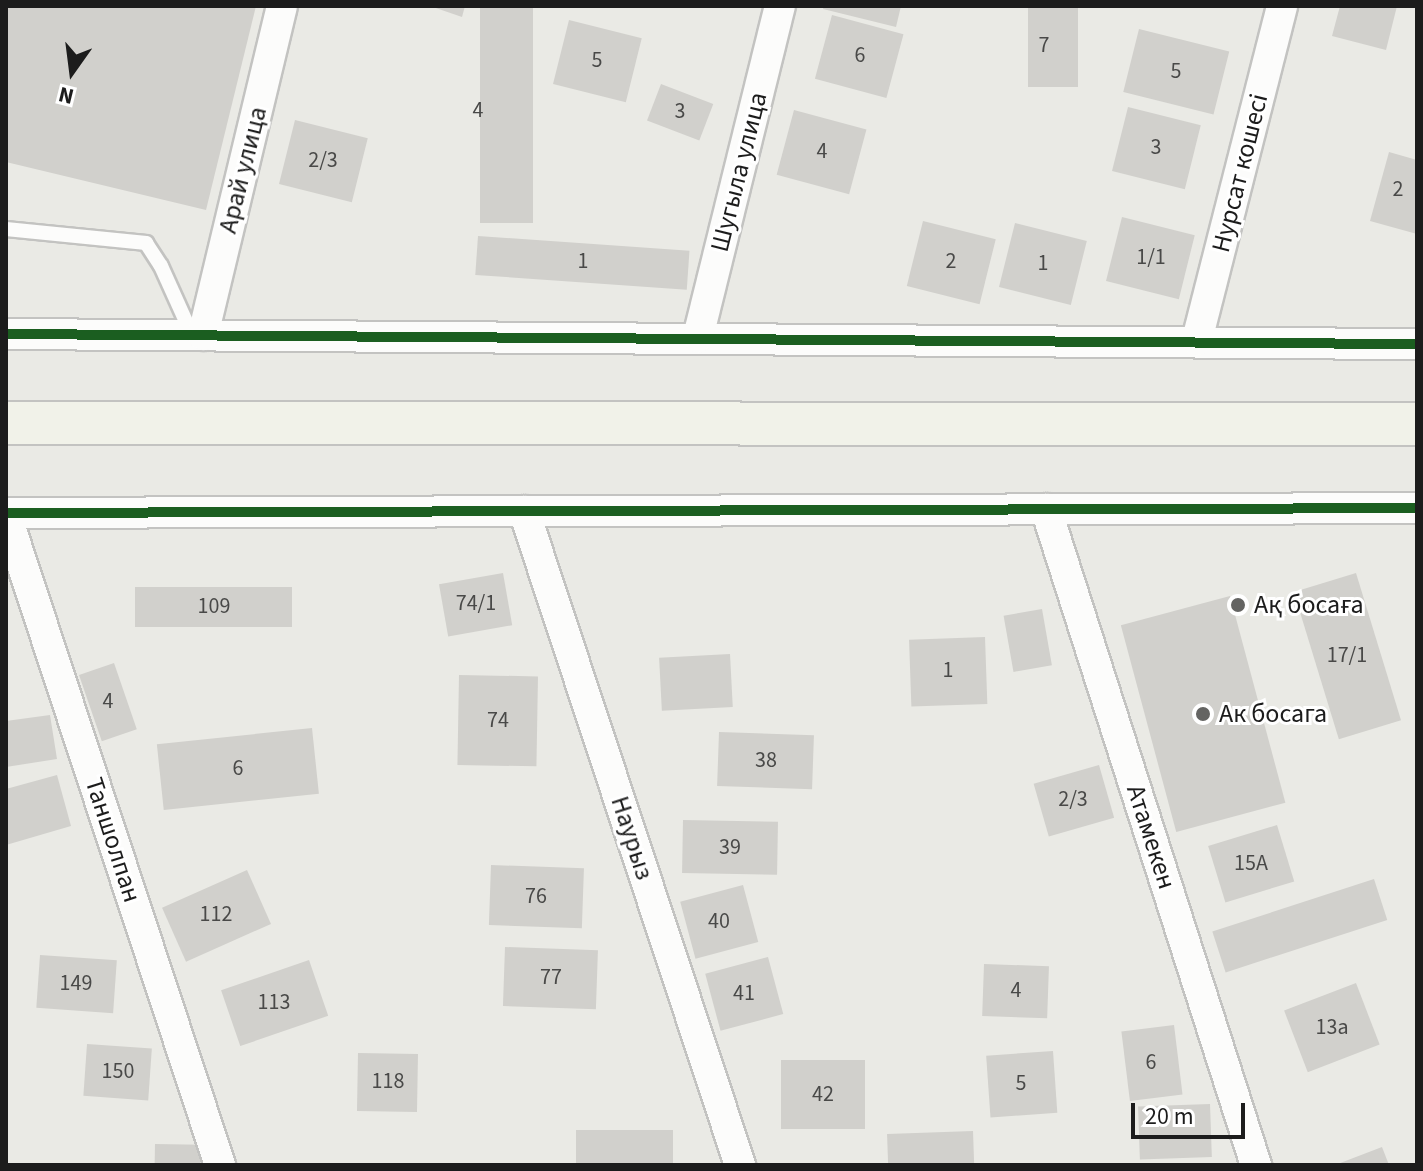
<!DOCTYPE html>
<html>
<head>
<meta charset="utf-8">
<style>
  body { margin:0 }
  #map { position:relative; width:1423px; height:1171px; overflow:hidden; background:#eaeae5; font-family:"Source Sans 3",sans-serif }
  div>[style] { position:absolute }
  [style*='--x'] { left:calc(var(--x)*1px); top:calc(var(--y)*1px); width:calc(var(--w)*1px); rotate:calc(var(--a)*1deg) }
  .building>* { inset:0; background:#d1d0cc; transform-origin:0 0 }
  .roads { filter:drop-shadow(2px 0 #c3c3c1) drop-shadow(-2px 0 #c3c3c1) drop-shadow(0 2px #c3c3c1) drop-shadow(0 -2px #c3c3c1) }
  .lane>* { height:14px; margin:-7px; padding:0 7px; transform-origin:7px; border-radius:7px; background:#fcfcfb }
  .street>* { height:30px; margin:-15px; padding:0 15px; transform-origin:15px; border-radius:15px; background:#fcfcfb }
  .secondary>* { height:42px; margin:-21px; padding:0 21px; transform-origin:21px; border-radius:21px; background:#f1f2e9 }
  .cycleway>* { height:10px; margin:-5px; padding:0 5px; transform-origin:5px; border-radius:5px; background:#1b5e20 }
  .dots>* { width:22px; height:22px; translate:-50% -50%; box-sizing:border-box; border:4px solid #fff; border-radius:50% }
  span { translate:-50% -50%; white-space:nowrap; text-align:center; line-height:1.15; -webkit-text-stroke:6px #fff; paint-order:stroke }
  .number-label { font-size:22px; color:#494948 }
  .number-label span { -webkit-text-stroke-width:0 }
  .street-label { font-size:26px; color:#1c1c1c }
  .poi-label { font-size:26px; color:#1c1c1c }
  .left { translate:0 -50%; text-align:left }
  .frame { position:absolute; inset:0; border:8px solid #1c1c1c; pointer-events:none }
  .north { position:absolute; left:32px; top:32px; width:80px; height:80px; -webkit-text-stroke:6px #fff; paint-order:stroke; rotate:194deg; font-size:22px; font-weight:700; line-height:32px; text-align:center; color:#1c1c1c }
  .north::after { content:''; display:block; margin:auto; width:28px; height:36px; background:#1c1c1c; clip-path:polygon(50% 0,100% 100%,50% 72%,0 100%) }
  .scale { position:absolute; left:1131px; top:1103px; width:114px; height:36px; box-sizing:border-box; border:4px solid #1c1c1c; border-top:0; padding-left:10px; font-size:24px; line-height:28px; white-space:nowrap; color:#1c1c1c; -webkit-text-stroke:6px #fff; paint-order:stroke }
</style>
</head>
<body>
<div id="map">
  <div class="building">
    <div style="clip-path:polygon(6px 6px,256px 6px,206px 210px,6px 162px)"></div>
    <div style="clip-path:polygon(430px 6px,465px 6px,462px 17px)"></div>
    <div style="left:480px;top:6px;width:53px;height:217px"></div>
    <div style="clip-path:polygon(824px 6px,901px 6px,896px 27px,823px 9px)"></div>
    <div style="left:1028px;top:6px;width:50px;height:81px"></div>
    <div style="clip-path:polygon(1340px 6px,1397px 6px,1386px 50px,1332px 36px)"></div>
    <div style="left:832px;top:15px;width:74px;height:66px;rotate:15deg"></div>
    <div style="left:569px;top:20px;width:75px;height:66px;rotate:14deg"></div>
    <div style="left:1139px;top:29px;width:93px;height:65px;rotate:14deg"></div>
    <div style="left:661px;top:84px;width:56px;height:39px;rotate:21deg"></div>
    <div style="left:1128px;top:107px;width:75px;height:66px;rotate:14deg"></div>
    <div style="left:794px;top:110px;width:75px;height:67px;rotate:15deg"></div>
    <div style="left:295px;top:120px;width:75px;height:66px;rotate:14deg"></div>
    <div style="clip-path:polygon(1389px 152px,1417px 160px,1417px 234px,1370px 221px)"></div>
    <div style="left:1122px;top:217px;width:75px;height:66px;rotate:14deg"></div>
    <div style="left:923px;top:221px;width:75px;height:67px;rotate:14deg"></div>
    <div style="left:1015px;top:223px;width:74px;height:66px;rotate:14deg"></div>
    <div style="left:478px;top:236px;width:212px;height:39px;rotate:4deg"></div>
    <div style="left:503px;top:573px;width:53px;height:65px;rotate:80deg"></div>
    <div style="left:1356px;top:573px;width:154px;height:65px;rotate:73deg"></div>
    <div style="left:292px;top:587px;width:40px;height:157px;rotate:90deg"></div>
    <div style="left:1230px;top:596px;width:214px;height:113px;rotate:75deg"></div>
    <div style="left:1042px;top:609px;width:57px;height:39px;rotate:80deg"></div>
    <div style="left:985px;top:637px;width:67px;height:76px;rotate:88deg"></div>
    <div style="left:730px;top:654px;width:53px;height:71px;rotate:87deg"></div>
    <div style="left:114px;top:663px;width:70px;height:37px;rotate:71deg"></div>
    <div style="left:459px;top:675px;width:79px;height:90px;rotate:1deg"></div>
    <div style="clip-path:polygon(50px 715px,57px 759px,6px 767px,6px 721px)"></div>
    <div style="left:312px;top:728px;width:66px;height:156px;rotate:84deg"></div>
    <div style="left:719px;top:732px;width:95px;height:54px;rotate:2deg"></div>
    <div style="left:1099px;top:765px;width:55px;height:68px;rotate:74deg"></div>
    <div style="clip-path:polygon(57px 775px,71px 826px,6px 845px,6px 789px)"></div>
    <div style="left:683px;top:820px;width:95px;height:53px;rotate:1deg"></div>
    <div style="left:1277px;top:825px;width:59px;height:72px;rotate:73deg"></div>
    <div style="left:491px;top:865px;width:93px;height:60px;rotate:2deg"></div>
    <div style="left:247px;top:870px;width:59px;height:93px;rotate:66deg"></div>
    <div style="left:1374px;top:879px;width:43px;height:170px;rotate:72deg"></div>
    <div style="left:743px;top:885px;width:59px;height:65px;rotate:75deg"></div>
    <div style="left:505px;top:947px;width:93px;height:59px;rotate:2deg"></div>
    <div style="left:40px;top:955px;width:77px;height:53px;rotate:4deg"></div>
    <div style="left:768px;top:957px;width:59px;height:65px;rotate:75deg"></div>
    <div style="left:309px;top:960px;width:59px;height:93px;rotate:71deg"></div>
    <div style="left:984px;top:964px;width:65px;height:52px;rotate:2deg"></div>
    <div style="left:1356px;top:983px;width:66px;height:77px;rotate:69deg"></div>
    <div style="left:1174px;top:1025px;width:70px;height:53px;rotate:83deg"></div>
    <div style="left:87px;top:1044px;width:65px;height:52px;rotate:4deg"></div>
    <div style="left:1053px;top:1051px;width:62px;height:67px;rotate:86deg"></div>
    <div style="left:358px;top:1053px;width:60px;height:58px;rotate:1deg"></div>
    <div style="left:781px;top:1060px;width:84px;height:69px"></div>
    <div style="left:1210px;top:1104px;width:53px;height:72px;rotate:88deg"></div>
    <div style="left:673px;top:1130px;width:35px;height:97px;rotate:90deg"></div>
    <div style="left:973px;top:1131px;width:34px;height:86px;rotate:88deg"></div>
    <div style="left:155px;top:1144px;width:46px;height:21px;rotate:1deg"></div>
    <div style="clip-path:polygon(1382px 1147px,1389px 1165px,1335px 1165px)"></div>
  </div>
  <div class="roads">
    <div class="lane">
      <div style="--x:6;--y:229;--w:141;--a:5.7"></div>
      <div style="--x:146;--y:243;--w:27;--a:57"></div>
      <div style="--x:161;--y:266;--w:76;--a:65.8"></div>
    </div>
    <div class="street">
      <div style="--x:6;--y:334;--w:1411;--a:0.41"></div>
      <div style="--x:203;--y:335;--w:338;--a:-76.5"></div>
      <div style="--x:698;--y:337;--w:341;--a:-76.1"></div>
      <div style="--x:1197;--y:340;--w:345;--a:-75.7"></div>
      <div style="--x:1046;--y:509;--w:689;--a:72.25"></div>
      <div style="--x:524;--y:511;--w:689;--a:71.72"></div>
      <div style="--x:6;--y:513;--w:1411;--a:-0.2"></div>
      <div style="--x:6;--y:515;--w:684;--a:71.78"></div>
    </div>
    <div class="secondary">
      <div style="--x:6;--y:423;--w:1411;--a:0.04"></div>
    </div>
  </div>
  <div class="cycleway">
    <div style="--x:6;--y:334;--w:1411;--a:0.41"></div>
    <div style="--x:6;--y:513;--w:1411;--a:-0.2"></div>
  </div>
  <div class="dots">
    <div style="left:1238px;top:605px;background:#646462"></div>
    <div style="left:1203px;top:714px;background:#646462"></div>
  </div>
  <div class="number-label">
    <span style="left:1044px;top:46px">7</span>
    <span style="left:860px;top:56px">6</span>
    <span style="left:597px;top:61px">5</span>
    <span style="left:1176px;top:72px">5</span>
    <span style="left:478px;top:111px">4</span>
    <span style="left:680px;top:112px">3</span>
    <span style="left:1156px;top:148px">3</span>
    <span style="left:822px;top:152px">4</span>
    <span style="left:323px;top:161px">2/3</span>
    <span style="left:1398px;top:190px">2</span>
    <span style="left:1151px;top:258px">1/1</span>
    <span style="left:583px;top:262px">1</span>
    <span style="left:951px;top:262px">2</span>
    <span style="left:1043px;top:264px">1</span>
    <span style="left:476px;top:604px">74/1</span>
    <span style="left:214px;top:607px">109</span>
    <span style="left:1347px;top:656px">17/1</span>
    <span style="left:948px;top:671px">1</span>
    <span style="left:108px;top:702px">4</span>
    <span style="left:498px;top:721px">74</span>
    <span style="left:766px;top:761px">38</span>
    <span style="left:238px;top:769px">6</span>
    <span style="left:1073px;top:800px">2/3</span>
    <span style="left:730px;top:848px">39</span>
    <span style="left:1251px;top:864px">15А</span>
    <span style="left:536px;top:897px">76</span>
    <span style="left:216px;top:915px">112</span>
    <span style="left:719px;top:922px">40</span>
    <span style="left:551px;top:978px">77</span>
    <span style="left:76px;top:984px">149</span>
    <span style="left:1016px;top:991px">4</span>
    <span style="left:744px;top:994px">41</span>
    <span style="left:274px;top:1003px">113</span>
    <span style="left:1332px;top:1028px">13а</span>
    <span style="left:1151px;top:1063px">6</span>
    <span style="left:118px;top:1072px">150</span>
    <span style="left:388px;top:1082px">118</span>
    <span style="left:1021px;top:1084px">5</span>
    <span style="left:823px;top:1095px">42</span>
  </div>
  <div class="street-label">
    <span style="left:243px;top:170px;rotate:-76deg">Арай улица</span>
    <span style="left:739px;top:172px;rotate:-76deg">Шугыла улица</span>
    <span style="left:1240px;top:173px;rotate:-76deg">Нурсат кошесi</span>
    <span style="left:1151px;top:837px;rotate:72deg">Атамекен</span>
    <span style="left:632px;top:838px;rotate:72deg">Наурыз</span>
    <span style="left:113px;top:840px;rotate:72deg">Таншолпан</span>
  </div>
  <div class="poi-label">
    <span class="left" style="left:1254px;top:605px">Ақ босаға</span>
    <span class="left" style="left:1219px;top:714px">Ак босага</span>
  </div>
  <div class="frame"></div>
  <div class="north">N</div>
  <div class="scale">20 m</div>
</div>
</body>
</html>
